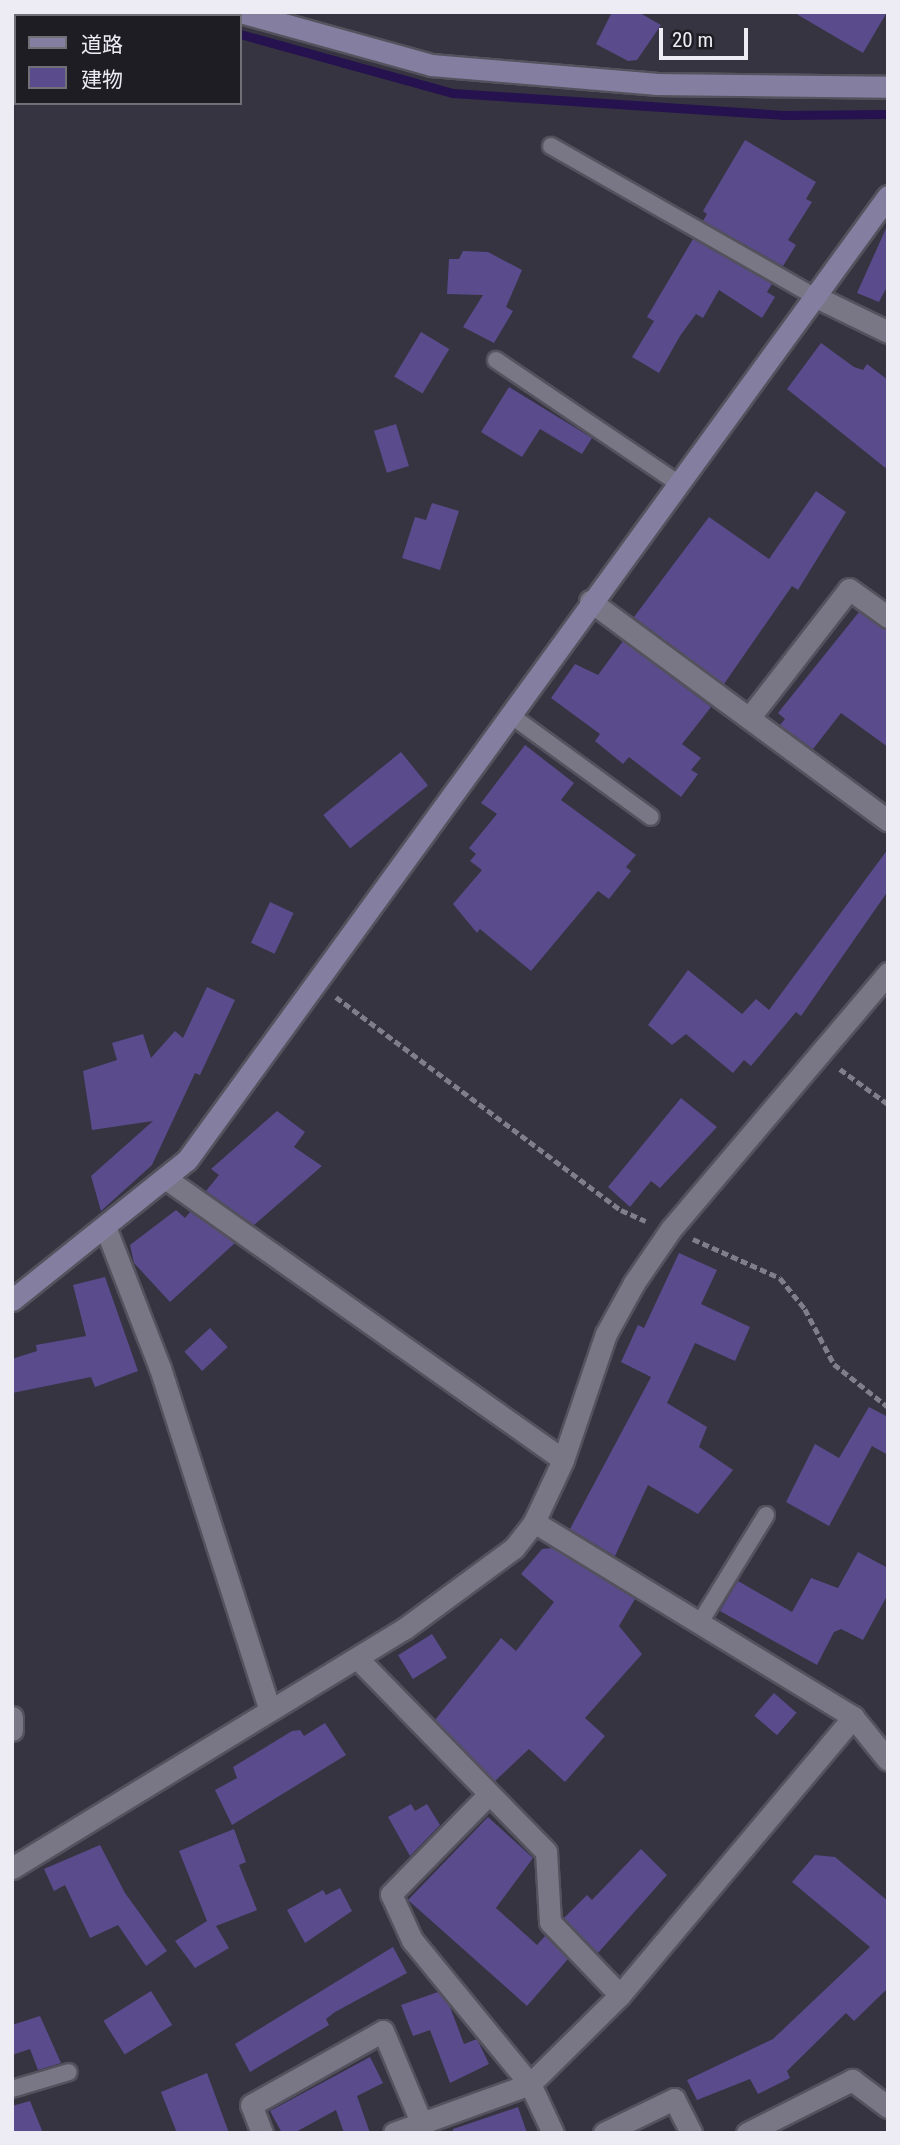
<!DOCTYPE html>
<html>
<head>
<meta charset="utf-8">
<style>
  body { margin:0 }
  #map { position:relative; width:900px; height:2145px; overflow:hidden; background:#363441; font-family:"Roboto Condensed","Noto Sans JP",sans-serif }
  div>[style] { position:absolute }
  [style*='--x'] { left:calc(var(--x)*1px); top:calc(var(--y)*1px); width:calc(var(--w)*1px); rotate:calc(var(--a)*1deg) }
  .stream>* { height:9px; margin:-4.5px; padding:0 4.5px; transform-origin:4.5px; border-radius:4.5px; background:#25124e }
  .building>* { inset:0; background:#5a4b8c; transform-origin:0 0 }
  .path>* { height:4.5px; margin-top:-2.25px; transform-origin:0; background:repeating-linear-gradient(90deg,#807e8a 0 7px,transparent 0 10.5px) }
  .roads { filter:drop-shadow(2px 0 #54525d) drop-shadow(-2px 0 #54525d) drop-shadow(0 2px #54525d) drop-shadow(0 -2px #54525d) }
  .lane>* { height:16px; margin:-8px; padding:0 8px; transform-origin:8px; border-radius:8px; background:#797786 }
  .street>* { height:21px; margin:-10.5px; padding:0 10.5px; transform-origin:10.5px; border-radius:10.5px; background:#797786 }
  .secondary>* { height:21px; margin:-10.5px; padding:0 10.5px; transform-origin:10.5px; border-radius:10.5px; background:#847fa0 }
  span { translate:-50% -50%; white-space:nowrap; text-align:center; line-height:1.15; -webkit-text-stroke:5px #1e1d23; paint-order:stroke }
  .frame { position:absolute; inset:0; border:14px solid #edecf5; pointer-events:none }
  .legend { position:absolute; left:14px; top:14px; width:228px; height:91px; box-sizing:border-box; background:#1e1d23; border:2px solid #717077; margin:0; padding:9px 12px; list-style:none; font-size:21px; color:#edecf5 }
  .legend li { display:flex; align-items:center; gap:14px; height:35px }
  .legend b { width:35px; border:2px solid #717077 }
  .scale { position:absolute; left:659px; top:28px; width:89px; height:32px; box-sizing:border-box; border:4px solid #edecf5; border-top:0; padding-left:9px; font-size:21px; line-height:24px; white-space:nowrap; color:#edecf5; -webkit-text-stroke:5px #1e1d23; paint-order:stroke }
</style>
</head>
<body>
<div id="map">
  <div class="stream">
    <div style="--x:186;--y:12;--w:10;--a:24"></div>
    <div style="--x:240;--y:34;--w:221;--a:15.5"></div>
    <div style="--x:453;--y:93;--w:330;--a:3.8"></div>
    <div style="--x:782;--y:115;--w:106;--a:-0.5"></div>
  </div>
  <div class="building">
    <div style="clip-path:polygon(612px 12px,638px 12px,661px 25px,637px 60px,628px 61px,596px 44px)"></div>
    <div style="clip-path:polygon(793px 12px,887px 12px,863px 53px)"></div>
    <div style="clip-path:polygon(745px 140px,816px 182px,806px 199px,812px 202px,788px 240px,796px 245px,783px 266px,703px 221px,707px 214px,703px 211px)"></div>
    <div style="clip-path:polygon(888px 224px,888px 285px,879px 302px,857px 293px)"></div>
    <div style="clip-path:polygon(693px 239px,772px 284px,767px 292px,775px 297px,762px 318px,719px 290px,703px 318px,696px 314px,680px 336px,659px 373px,632px 357px,654px 321px,647px 317px)"></div>
    <div style="clip-path:polygon(463px 251px,488px 252px,522px 270px,506px 307px,513px 311px,494px 343px,463px 327px,483px 295px,447px 294px,449px 259px,459px 259px)"></div>
    <div style="left:421px;top:332px;width:33px;height:52px;rotate:31deg"></div>
    <div style="clip-path:polygon(821px 343px,854px 367px,863px 370px,867px 364px,888px 380px,888px 470px,787px 389px)"></div>
    <div style="clip-path:polygon(509px 387px,592px 438px,582px 454px,540px 429px,522px 457px,481px 432px)"></div>
    <div style="left:396px;top:424px;width:44px;height:23px;rotate:73deg"></div>
    <div style="clip-path:polygon(816px 491px,846px 512px,798px 590px,792px 586px,724px 684px,634px 617px,709px 517px,769px 559px)"></div>
    <div style="clip-path:polygon(432px 503px,459px 511px,440px 570px,402px 558px,415px 517px,426px 520px)"></div>
    <div style="clip-path:polygon(859px 612px,888px 630px,888px 747px,841px 713px,813px 749px,780px 725px,785px 719px,778px 713px)"></div>
    <div style="clip-path:polygon(623px 641px,711px 707px,682px 744px,701px 758px,691px 770px,698px 774px,681px 797px,629px 757px,623px 764px,595px 741px,600px 734px,551px 698px,575px 664px,598px 675px)"></div>
    <div style="clip-path:polygon(525px 745px,574px 783px,561px 800px,636px 855px,626px 867px,631px 871px,609px 899px,598px 891px,531px 971px,480px 929px,477px 933px,453px 904px,482px 870px,470px 861px,476px 854px,469px 848px,497px 814px,481px 803px)"></div>
    <div style="left:401px;top:752px;width:43px;height:100px;rotate:51deg"></div>
    <div style="clip-path:polygon(888px 849px,888px 891px,801px 1016px,796px 1012px,751px 1066px,744px 1060px,733px 1073px,686px 1034px,672px 1045px,648px 1025px,688px 970px,742px 1014px,756px 999px,769px 1010px)"></div>
    <div style="left:270px;top:902px;width:26px;height:45px;rotate:25deg"></div>
    <div style="clip-path:polygon(207px 987px,235px 1000px,200px 1075px,195px 1073px,152px 1165px,101px 1211px,91px 1176px,153px 1121px,92px 1130px,83px 1071px,117px 1060px,112px 1043px,143px 1034px,151px 1058px,175px 1031px,183px 1038px)"></div>
    <div style="clip-path:polygon(681px 1098px,717px 1127px,660px 1188px,651px 1181px,630px 1207px,608px 1187px)"></div>
    <div style="clip-path:polygon(277px 1111px,305px 1132px,294px 1147px,322px 1166px,254px 1225px,206px 1191px,219px 1175px,211px 1169px)"></div>
    <div style="clip-path:polygon(176px 1210px,185px 1218px,190px 1212px,235px 1243px,170px 1302px,134px 1263px,130px 1245px)"></div>
    <div style="clip-path:polygon(679px 1253px,717px 1270px,701px 1304px,750px 1327px,735px 1361px,695px 1343px,667px 1403px,707px 1427px,699px 1447px,733px 1470px,698px 1514px,648px 1485px,615px 1556px,570px 1529px,651px 1377px,621px 1362px,638px 1325px,644px 1328px)"></div>
    <div style="clip-path:polygon(105px 1277px,138px 1371px,95px 1387px,91px 1377px,12px 1393px,12px 1359px,37px 1351px,36px 1345px,86px 1336px,73px 1285px)"></div>
    <div style="left:210px;top:1328px;width:26px;height:35px;rotate:47deg"></div>
    <div style="clip-path:polygon(869px 1407px,888px 1417px,888px 1455px,872px 1446px,829px 1526px,786px 1502px,815px 1444px,839px 1458px)"></div>
    <div style="clip-path:polygon(552px 1548px,635px 1599px,619px 1626px,642px 1654px,585px 1718px,605px 1736px,565px 1782px,529px 1749px,495px 1781px,435px 1720px,501px 1638px,516px 1651px,554px 1602px,521px 1574px,542px 1549px)"></div>
    <div style="clip-path:polygon(858px 1552px,888px 1568px,888px 1594px,863px 1640px,841px 1629px,834px 1632px,817px 1665px,720px 1611px,738px 1581px,792px 1612px,811px 1578px,838px 1588px)"></div>
    <div style="left:432px;top:1634px;width:28px;height:40px;rotate:58deg"></div>
    <div style="left:774px;top:1693px;width:30px;height:30px;rotate:41deg"></div>
    <div style="clip-path:polygon(325px 1723px,346px 1755px,232px 1825px,215px 1790px,237px 1778px,233px 1767px,292px 1731px,300px 1730px,304px 1736px)"></div>
    <div style="clip-path:polygon(411px 1804px,415px 1811px,427px 1804px,440px 1825px,410px 1856px,388px 1817px)"></div>
    <div style="clip-path:polygon(488px 1817px,533px 1858px,496px 1908px,537px 1945px,545px 1936px,568px 1959px,527px 2006px,408px 1900px)"></div>
    <div style="clip-path:polygon(234px 1829px,246px 1862px,239px 1865px,257px 1910px,216px 1926px,229px 1948px,195px 1968px,175px 1941px,207px 1921px,179px 1851px)"></div>
    <div style="clip-path:polygon(100px 1845px,125px 1893px,167px 1951px,146px 1966px,118px 1925px,90px 1938px,65px 1885px,54px 1891px,44px 1869px)"></div>
    <div style="clip-path:polygon(641px 1849px,667px 1875px,598px 1953px,564px 1918px,587px 1895px,592px 1900px)"></div>
    <div style="clip-path:polygon(815px 1855px,835px 1857px,888px 1901px,888px 1988px,854px 2021px,846px 2013px,787px 2071px,790px 2078px,758px 2094px,750px 2079px,697px 2100px,687px 2080px,773px 2039px,870px 1947px,792px 1882px)"></div>
    <div style="clip-path:polygon(340px 1888px,352px 1911px,305px 1943px,287px 1910px,323px 1890px,326px 1895px)"></div>
    <div style="clip-path:polygon(393px 1947px,407px 1973px,335px 2012px,326px 2019px,329px 2025px,250px 2072px,235px 2044px)"></div>
    <div style="left:151px;top:1991px;width:40px;height:56px;rotate:58deg"></div>
    <div style="clip-path:polygon(438px 1992px,450px 2007px,464px 2044px,477px 2039px,489px 2064px,450px 2083px,430px 2030px,413px 2036px,401px 2005px)"></div>
    <div style="clip-path:polygon(40px 2016px,61px 2063px,38px 2070px,30px 2049px,12px 2055px,12px 2025px)"></div>
    <div style="clip-path:polygon(370px 2057px,383px 2083px,357px 2096px,370px 2133px,344px 2133px,336px 2110px,294px 2133px,282px 2133px,270px 2111px)"></div>
    <div style="clip-path:polygon(207px 2073px,229px 2133px,177px 2133px,161px 2092px)"></div>
    <div style="clip-path:polygon(30px 2101px,43px 2133px,12px 2133px,12px 2106px)"></div>
    <div style="clip-path:polygon(518px 2107px,527px 2133px,453px 2133px,453px 2129px)"></div>
  </div>
  <div class="path">
    <div style="--x:336;--y:997;--w:356;--a:36.8"></div>
    <div style="--x:621;--y:1210;--w:27;--a:24"></div>
    <div style="--x:840;--y:1069;--w:59;--a:36.1"></div>
    <div style="--x:693;--y:1239;--w:95;--a:24.1"></div>
    <div style="--x:780;--y:1278;--w:40;--a:51"></div>
    <div style="--x:805;--y:1309;--w:62;--a:62.2"></div>
    <div style="--x:834;--y:1364;--w:69;--a:38.5"></div>
  </div>
  <div class="roads">
    <div class="lane">
      <div style="--x:551;--y:146;--w:305;--a:29.7"></div>
      <div style="--x:496;--y:360;--w:217;--a:34.1"></div>
      <div style="--x:509;--y:714;--w:175;--a:36"></div>
      <div style="--x:699;--y:1624;--w:128;--a:-58.4"></div>
      <div style="--x:12;--y:2089;--w:59;--a:-16.6"></div>
    </div>
    <div class="street">
      <div style="--x:816;--y:297;--w:80;--a:25.9"></div>
      <div style="--x:590;--y:601;--w:370;--a:36.4"></div>
      <div style="--x:749;--y:718;--w:163;--a:-52.2"></div>
      <div style="--x:849;--y:589;--w:48;--a:35.7"></div>
      <div style="--x:168;--y:1180;--w:484;--a:35.3"></div>
      <div style="--x:106;--y:1229;--w:149;--a:68.8"></div>
      <div style="--x:160;--y:1368;--w:356;--a:72.2"></div>
      <div style="--x:534;--y:1522;--w:374;--a:31.4"></div>
      <div style="--x:853;--y:1717;--w:55;--a:50.9"></div>
      <div style="--x:357;--y:1658;--w:271;--a:45.7"></div>
      <div style="--x:546;--y:1852;--w:70;--a:86.7"></div>
      <div style="--x:550;--y:1922;--w:101;--a:46.2"></div>
      <div style="--x:12;--y:1717;--w:13;--a:90"></div>
      <div style="--x:489;--y:1794;--w:140;--a:134.4"></div>
      <div style="--x:391;--y:1894;--w:51;--a:65.5"></div>
      <div style="--x:412;--y:1940;--w:186;--a:50.7"></div>
      <div style="--x:530;--y:2084;--w:127;--a:-44.7"></div>
      <div style="--x:620;--y:1995;--w:363;--a:-50"></div>
      <div style="--x:12;--y:1868;--w:459;--a:-31.4"></div>
      <div style="--x:404;--y:1629;--w:137;--a:-36.4"></div>
      <div style="--x:514;--y:1548;--w:33;--a:-52"></div>
      <div style="--x:534;--y:1522;--w:68;--a:-64.9"></div>
      <div style="--x:563;--y:1460;--w:133;--a:-71.2"></div>
      <div style="--x:606;--y:1334;--w:58;--a:-61.2"></div>
      <div style="--x:634;--y:1283;--w:65;--a:-55.6"></div>
      <div style="--x:671;--y:1229;--w:336;--a:-49.7"></div>
      <div style="--x:262;--y:2133;--w:30;--a:-111"></div>
      <div style="--x:251;--y:2105;--w:151;--a:-29.3"></div>
      <div style="--x:383;--y:2031;--w:99;--a:67.3"></div>
      <div style="--x:394;--y:2133;--w:145;--a:-19.8"></div>
      <div style="--x:530;--y:2084;--w:54;--a:64.9"></div>
      <div style="--x:604;--y:2133;--w:78;--a:-25.9"></div>
      <div style="--x:674;--y:2099;--w:38;--a:63"></div>
      <div style="--x:747;--y:2133;--w:118;--a:-26.8"></div>
      <div style="--x:852;--y:2080;--w:45;--a:36.9"></div>
    </div>
    <div class="secondary">
      <div style="--x:240;--y:12;--w:198;--a:15.5"></div>
      <div style="--x:431;--y:65;--w:225;--a:4.8"></div>
      <div style="--x:655;--y:84;--w:233;--a:0.7"></div>
      <div style="--x:12;--y:1300;--w:224;--a:-38.7"></div>
      <div style="--x:187;--y:1160;--w:1192;--a:-53.98"></div>
    </div>
  </div>
  <div class="frame"></div>
  <ul class="legend">
  <li><b style="height:9px;background:#847fa0"></b>道路</li>
  <li><b style="height:19px;background:#5a4b8c"></b>建物</li>
  </ul>
  <div class="scale">20 m</div>
</div>
</body>
</html>
